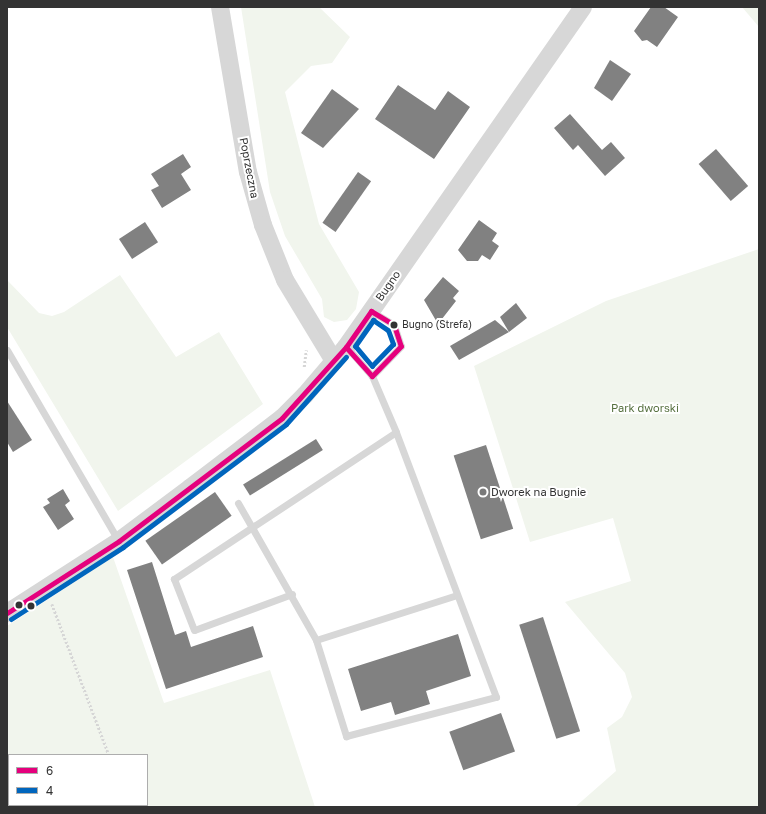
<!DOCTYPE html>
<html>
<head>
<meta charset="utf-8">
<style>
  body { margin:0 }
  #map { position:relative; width:766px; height:814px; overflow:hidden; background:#fff; font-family:"Golos Text",sans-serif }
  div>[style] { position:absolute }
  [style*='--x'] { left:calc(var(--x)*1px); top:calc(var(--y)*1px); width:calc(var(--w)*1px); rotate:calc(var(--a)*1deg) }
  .green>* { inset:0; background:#f1f5ed }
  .building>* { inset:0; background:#818181; transform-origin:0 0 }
  .path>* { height:2.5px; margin-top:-1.25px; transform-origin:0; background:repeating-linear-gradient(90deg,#d6d6d6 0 2px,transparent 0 4px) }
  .service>* { height:7px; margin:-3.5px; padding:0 3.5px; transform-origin:3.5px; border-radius:3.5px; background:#d7d7d7 }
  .tertiary>* { height:18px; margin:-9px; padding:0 9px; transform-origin:9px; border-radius:9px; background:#d7d7d7 }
  .bus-1>* { height:5px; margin:-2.5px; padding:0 2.5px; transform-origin:2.5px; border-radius:2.5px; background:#e5007d }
  .bus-2>* { height:5px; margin:-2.5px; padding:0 2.5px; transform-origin:2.5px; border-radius:2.5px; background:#0065bd }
  .dots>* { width:11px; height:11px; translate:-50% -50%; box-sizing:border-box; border:2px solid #fff; border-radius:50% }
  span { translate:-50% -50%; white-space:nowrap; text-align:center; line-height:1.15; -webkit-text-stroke:4px #fff; paint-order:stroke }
  .bus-label { font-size:10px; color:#333 }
  .left { translate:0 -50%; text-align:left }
  .street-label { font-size:11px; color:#333 }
  .park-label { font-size:11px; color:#56703f }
  .poi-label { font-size:11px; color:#333 }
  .frame { position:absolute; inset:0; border:8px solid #333; pointer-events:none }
  .legend { position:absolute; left:8px; top:754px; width:140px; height:52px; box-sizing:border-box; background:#fff; border:1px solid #adadad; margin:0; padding:5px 7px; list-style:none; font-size:12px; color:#333 }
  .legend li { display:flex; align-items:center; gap:8px; height:20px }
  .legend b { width:20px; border:1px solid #adadad }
</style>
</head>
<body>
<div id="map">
  <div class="green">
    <div style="clip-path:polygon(241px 7px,319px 7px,350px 37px,332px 63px,311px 66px,285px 92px,319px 224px,359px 292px,356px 309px,347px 320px,334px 322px,324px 317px,322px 299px,285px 236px,270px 192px)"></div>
    <div style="clip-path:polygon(742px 7px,759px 7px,759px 27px)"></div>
    <div style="clip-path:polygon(759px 249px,759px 807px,575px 807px,616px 771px,607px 728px,622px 717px,632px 697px,625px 673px,565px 602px,631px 581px,613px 518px,530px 542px,474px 366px,606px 301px)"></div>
    <div style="clip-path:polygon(120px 275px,176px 357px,219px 332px,263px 404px,118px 511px,7px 327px,7px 280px,39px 313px,52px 316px,64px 312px)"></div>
    <div style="clip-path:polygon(evenodd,113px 557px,164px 703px,270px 670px,315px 807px,7px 807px,7px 626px,113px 557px,9px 755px,147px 755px,147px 805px,9px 805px,9px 755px)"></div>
  </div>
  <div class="building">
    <div style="clip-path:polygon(651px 7px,664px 7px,678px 17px,657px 47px,647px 40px,642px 41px,634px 31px)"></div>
    <div style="clip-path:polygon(610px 60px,631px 74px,612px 101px,594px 88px)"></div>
    <div style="clip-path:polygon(398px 85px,435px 110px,448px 91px,470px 107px,434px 159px,375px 119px)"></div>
    <div style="clip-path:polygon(332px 89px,359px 109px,323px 148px,301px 133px)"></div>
    <div style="clip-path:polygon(570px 114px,602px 150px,611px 142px,625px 158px,605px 176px,578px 145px,573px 150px,554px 128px)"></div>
    <div style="left:716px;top:149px;width:49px;height:23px;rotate:49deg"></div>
    <div style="clip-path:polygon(183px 154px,191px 167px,181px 174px,191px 190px,162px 208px,151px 190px,159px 186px,151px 174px)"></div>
    <div style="left:358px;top:172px;width:16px;height:62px;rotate:35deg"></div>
    <div style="clip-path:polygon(479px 220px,497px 233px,492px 241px,499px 246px,490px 260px,482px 255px,478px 261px,467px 261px,458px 250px)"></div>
    <div style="left:145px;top:222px;width:24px;height:31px;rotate:57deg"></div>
    <div style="clip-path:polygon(443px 277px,459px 291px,453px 298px,456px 301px,438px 324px,424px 300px)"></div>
    <div style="clip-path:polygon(516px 303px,527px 318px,509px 332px,500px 317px)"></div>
    <div style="clip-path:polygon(495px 320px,509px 332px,459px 360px,450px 346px)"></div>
    <div style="clip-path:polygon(7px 401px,32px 440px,13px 452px,7px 442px)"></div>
    <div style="left:316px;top:439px;width:13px;height:86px;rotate:58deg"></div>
    <div style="left:486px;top:445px;width:88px;height:34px;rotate:72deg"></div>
    <div style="clip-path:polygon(63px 489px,70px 501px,65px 505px,74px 519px,58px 530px,43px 507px,50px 503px,47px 499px)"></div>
    <div style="left:215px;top:492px;width:29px;height:85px;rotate:55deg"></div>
    <div style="clip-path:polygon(152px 562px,175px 635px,186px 631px,191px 647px,253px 626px,263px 657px,166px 689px,127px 570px)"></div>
    <div style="left:543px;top:617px;width:120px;height:25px;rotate:72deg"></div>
    <div style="clip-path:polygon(458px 634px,471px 676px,426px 691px,430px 704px,395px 715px,391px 702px,361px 711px,348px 669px)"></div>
    <div style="left:501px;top:713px;width:41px;height:55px;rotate:70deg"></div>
  </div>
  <div class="path">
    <div style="--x:304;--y:367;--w:17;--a:-83"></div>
    <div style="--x:52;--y:604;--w:161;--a:69.3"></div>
    <div style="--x:131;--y:805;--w:2;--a:63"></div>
  </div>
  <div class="service">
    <div style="--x:371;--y:311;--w:27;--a:31"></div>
    <div style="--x:394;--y:325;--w:22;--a:72"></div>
    <div style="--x:401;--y:346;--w:42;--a:134"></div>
    <div style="--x:7;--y:350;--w:220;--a:59.7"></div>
    <div style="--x:238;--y:503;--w:158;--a:60.3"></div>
    <div style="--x:316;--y:640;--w:148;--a:-17.7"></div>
    <div style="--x:292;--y:594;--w:104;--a:159.8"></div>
    <div style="--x:194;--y:630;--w:55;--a:-111.4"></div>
    <div style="--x:174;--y:579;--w:266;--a:-33.5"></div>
    <div style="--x:316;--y:640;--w:101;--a:72.6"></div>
    <div style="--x:346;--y:736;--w:155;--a:-14.6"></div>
    <div style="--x:496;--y:697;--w:283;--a:-110.7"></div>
    <div style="--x:396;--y:432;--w:61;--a:-113.2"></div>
    <div style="--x:372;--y:376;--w:38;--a:-131"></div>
  </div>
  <div class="tertiary">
    <div style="--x:220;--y:7;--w:167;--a:80.4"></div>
    <div style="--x:248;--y:172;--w:55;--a:74.2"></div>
    <div style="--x:263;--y:225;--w:59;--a:68.2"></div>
    <div style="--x:285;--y:280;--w:95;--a:58.8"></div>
    <div style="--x:7;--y:613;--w:133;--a:-32.7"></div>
    <div style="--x:119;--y:541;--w:89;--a:-36.7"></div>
    <div style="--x:190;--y:488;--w:116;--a:-37.3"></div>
    <div style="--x:282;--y:418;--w:33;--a:-45"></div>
    <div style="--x:305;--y:395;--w:63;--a:-49.5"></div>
    <div style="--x:346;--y:347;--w:414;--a:-55.1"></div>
  </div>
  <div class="bus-1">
    <div style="--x:371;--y:311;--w:27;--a:31"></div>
    <div style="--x:394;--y:325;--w:22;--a:72"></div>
    <div style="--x:401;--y:346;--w:42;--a:134"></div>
    <div style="--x:372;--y:376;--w:39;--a:-132"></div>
    <div style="--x:346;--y:347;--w:44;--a:-55.2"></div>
    <div style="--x:7;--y:613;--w:133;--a:-32.7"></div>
    <div style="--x:119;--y:541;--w:204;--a:-37"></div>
    <div style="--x:282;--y:418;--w:96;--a:-48"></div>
  </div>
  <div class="bus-2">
    <div style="--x:373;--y:320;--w:18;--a:34"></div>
    <div style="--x:388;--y:330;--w:15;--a:70"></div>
    <div style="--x:393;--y:344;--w:30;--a:134"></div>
    <div style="--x:372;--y:366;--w:26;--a:-130"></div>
    <div style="--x:355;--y:346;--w:32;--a:-55"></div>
    <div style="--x:11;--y:619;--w:133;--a:-32.7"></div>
    <div style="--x:123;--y:547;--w:204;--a:-37"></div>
    <div style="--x:286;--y:424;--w:90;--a:-48.2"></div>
  </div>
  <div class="dots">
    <div style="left:394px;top:325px;background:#333"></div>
    <div style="left:483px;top:492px;background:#7a7a7a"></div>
    <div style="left:19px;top:605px;background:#333"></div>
    <div style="left:31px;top:606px;background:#333"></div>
  </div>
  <div class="bus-label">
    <span class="left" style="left:402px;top:325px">Bugno (Strefa)</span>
  </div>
  <div class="street-label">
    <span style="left:249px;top:168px;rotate:79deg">Poprzeczna</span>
    <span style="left:388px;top:286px;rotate:-55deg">Bugno</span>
  </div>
  <div class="park-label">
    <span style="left:645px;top:408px">Park dworski</span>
  </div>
  <div class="poi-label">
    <span class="left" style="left:491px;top:492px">Dworek na Bugnie</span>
  </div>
  <div class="frame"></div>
  <ul class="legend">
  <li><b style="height:5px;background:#e5007d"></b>6</li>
  <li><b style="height:5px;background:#0065bd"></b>4</li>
  </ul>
</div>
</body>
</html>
